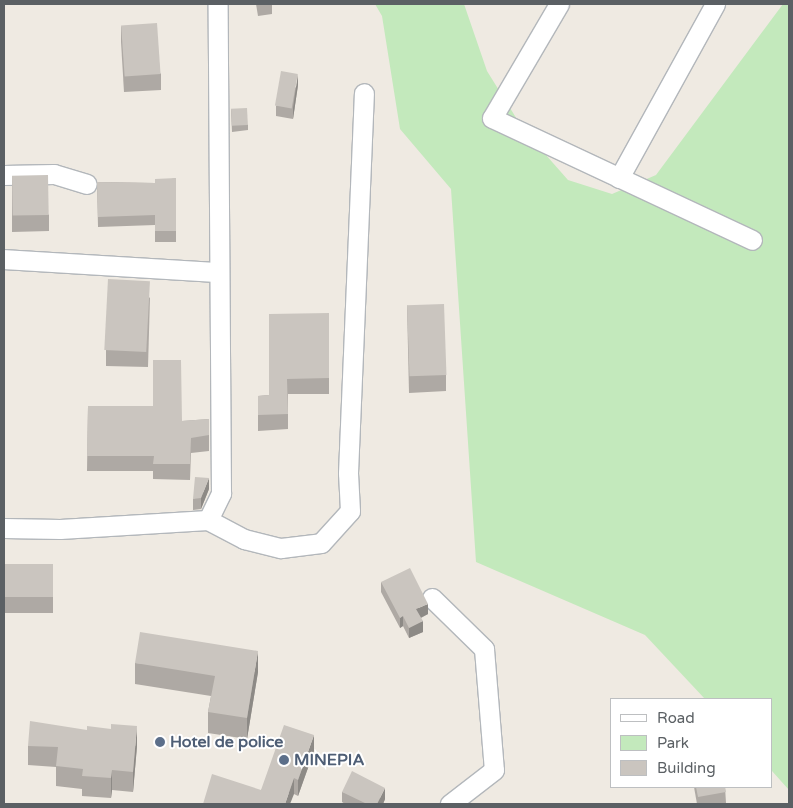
<!DOCTYPE html>
<html>
<head>
<meta charset="utf-8">
<style>
  body { margin:0 }
  #map { position:relative; width:793px; height:808px; overflow:hidden; background:#efeae2; font-family:"Varela Round",sans-serif }
  div>[style] { position:absolute }
  [style*='--x'] { left:calc(var(--x)*1px); top:calc(var(--y)*1px); width:calc(var(--w)*1px); rotate:calc(var(--a)*1deg) }
  .green>* { inset:0; background:#c3e9bc }
  .roads { filter:drop-shadow(1px 0 #b3b7bb) drop-shadow(-1px 0 #b3b7bb) drop-shadow(0 1px #b3b7bb) drop-shadow(0 -1px #b3b7bb) }
  .minor>* { height:19px; margin:-9.5px; padding:0 9.5px; transform-origin:9.5px; border-radius:9.5px; background:#fff }
  .wall>* { inset:0; background:#aea9a4; transform-origin:0 0 }
  .shaded-wall>* { inset:0; background:#8d8a86 }
  .building>* { inset:0; background:#cac5bf; transform-origin:0 0 }
  .dots>* { width:14px; height:14px; translate:-50% -50%; box-sizing:border-box; border:2px solid #fff; border-radius:50% }
  span { translate:-50% -50%; white-space:nowrap; text-align:center; line-height:1.15; -webkit-text-stroke:4px #fff; paint-order:stroke }
  .service-label { font-size:16px; color:#4e5e75; font-weight:700 }
  .left { translate:0 -50%; text-align:left }
  .frame { position:absolute; inset:0; border:5px solid #5b6064; pointer-events:none }
  .legend { position:absolute; left:610px; top:698px; width:162px; height:90px; box-sizing:border-box; background:#fff; border:1px solid #bdbfc1; margin:0; padding:6px 9px; list-style:none; font-size:15px; color:#5b6064 }
  .legend li { display:flex; align-items:center; gap:10px; height:25px }
  .legend b { width:25px; border:1px solid #bdbfc1 }
</style>
</head>
<body>
<div id="map">
  <div class="green">
    <div style="clip-path:polygon(375px 4px,464px 4px,487px 71px,523px 129px,568px 180px,612px 194px,656px 175px,783px 4px,789px 4px,789px 790px,772px 771px,772px 699px,705px 699px,645px 635px,476px 562px,451px 189px,400px 129px,382px 16px)"></div>
  </div>
  <div class="roads">
    <div class="minor">
      <div style="--x:559;--y:4;--w:132;--a:120.4"></div>
      <div style="--x:492;--y:118;--w:287;--a:25.1"></div>
      <div style="--x:4;--y:175;--w:50;--a:-1.1"></div>
      <div style="--x:54;--y:174;--w:34;--a:17"></div>
      <div style="--x:619;--y:178;--w:199;--a:-61.1"></div>
      <div style="--x:4;--y:259;--w:215;--a:3.5"></div>
      <div style="--x:208;--y:520;--w:30;--a:-64"></div>
      <div style="--x:221;--y:493;--w:489;--a:-90.4"></div>
      <div style="--x:4;--y:528;--w:56;--a:1"></div>
      <div style="--x:60;--y:529;--w:148;--a:-3.5"></div>
      <div style="--x:208;--y:520;--w:41;--a:27.8"></div>
      <div style="--x:244;--y:539;--w:38;--a:14"></div>
      <div style="--x:281;--y:548;--w:40;--a:-7.1"></div>
      <div style="--x:321;--y:543;--w:43;--a:-47.8"></div>
      <div style="--x:350;--y:511;--w:38;--a:-93"></div>
      <div style="--x:348;--y:473;--w:380;--a:-87.6"></div>
      <div style="--x:432;--y:598;--w:73;--a:44.4"></div>
      <div style="--x:484;--y:649;--w:121;--a:85.3"></div>
      <div style="--x:494;--y:770;--w:56;--a:142.3"></div>
    </div>
  </div>
  <div class="wall">
    <div style="clip-path:polygon(256px 4px,272px 4px,272px 14px,258px 16px)"></div>
    <div style="clip-path:polygon(121px 26px,161px 74px,161px 90px,124px 92px,121px 42px)"></div>
    <div style="clip-path:polygon(298px 85px,293px 119px,276px 116px,276px 106px)"></div>
    <div style="clip-path:polygon(231px 109px,248px 125px,248px 130px,232px 132px)"></div>
    <div style="clip-path:polygon(12px 176px,49px 215px,49px 231px,12px 232px)"></div>
    <div style="clip-path:polygon(176px 178px,176px 242px,155px 242px,155px 225px,98px 227px,97px 182px,155px 183px)"></div>
    <div style="clip-path:polygon(150px 297px,148px 367px,106px 366px,106px 350px)"></div>
    <div style="clip-path:polygon(407px 305px,446px 375px,446px 391px,409px 393px)"></div>
    <div style="clip-path:polygon(329px 313px,329px 394px,288px 394px,288px 429px,258px 431px,258px 396px,269px 395px)"></div>
    <div style="clip-path:polygon(88px 406px,182px 421px,209px 419px,209px 451px,191px 453px,190px 480px,153px 479px,153px 471px,87px 471px)"></div>
    <div style="clip-path:polygon(209px 489px,201px 509px,193px 510px,193px 499px)"></div>
    <div style="left:4px;top:564px;width:49px;height:49px"></div>
    <div style="clip-path:polygon(381px 582px,428px 614px,421px 618px,423px 632px,409px 638px,403px 626px,400px 628px,381px 592px)"></div>
    <div style="clip-path:polygon(135px 663px,258px 672px,247px 739px,208px 733px,208px 712px,211px 696px,135px 684px)"></div>
    <div style="clip-path:polygon(28px 746px,137px 746px,133px 792px,112px 790px,111px 798px,82px 796px,82px 789px,56px 786px,56px 767px,28px 765px)"></div>
    <div style="clip-path:polygon(314px 751px,298px 796px,294px 794px,261px 790px)"></div>
    <div style="clip-path:polygon(694px 787px,725px 787px,726px 803px,718px 804px,697px 804px)"></div>
    <div style="clip-path:polygon(342px 792px,385px 799px,383px 804px,345px 804px,342px 802px)"></div>
  </div>
  <div class="shaded-wall">
    <div style="clip-path:polygon(298px 74px,298px 85px,293px 119px,293px 108px)"></div>
    <div style="clip-path:polygon(209px 478px,209px 489px,201px 509px,201px 498px)"></div>
    <div style="clip-path:polygon(428px 604px,428px 614px,416px 620px,416px 609px)"></div>
    <div style="clip-path:polygon(403px 616px,403px 626px,400px 628px,400px 618px)"></div>
    <div style="clip-path:polygon(423px 621px,423px 632px,409px 638px,409px 628px)"></div>
    <div style="clip-path:polygon(258px 651px,258px 672px,247px 739px,247px 718px)"></div>
    <div style="clip-path:polygon(137px 726px,137px 746px,133px 792px,133px 772px)"></div>
    <div style="clip-path:polygon(314px 735px,314px 751px,298px 796px,298px 780px)"></div>
    <div style="clip-path:polygon(112px 770px,112px 790px,111px 798px,111px 778px)"></div>
    <div style="clip-path:polygon(294px 778px,294px 794px,290px 804px,285px 804px)"></div>
    <div style="clip-path:polygon(385px 788px,385px 799px,383px 804px,377px 804px)"></div>
  </div>
  <div class="building">
    <div style="clip-path:polygon(258px 4px,269px 4px,258px 5px)"></div>
    <div style="left:157px;top:23px;width:51px;height:36px;rotate:86deg"></div>
    <div style="left:281px;top:71px;width:17px;height:35px;rotate:10deg"></div>
    <div style="left:247px;top:108px;width:17px;height:16px;rotate:87deg"></div>
    <div style="left:48px;top:175px;width:40px;height:36px;rotate:89deg"></div>
    <div style="clip-path:polygon(176px 178px,176px 231px,155px 231px,155px 215px,98px 217px,97px 182px,155px 183px,155px 179px)"></div>
    <div style="left:108px;top:279px;width:42px;height:71px;rotate:3deg"></div>
    <div style="left:444px;top:304px;width:71px;height:37px;rotate:88deg"></div>
    <div style="clip-path:polygon(4px 311px,5px 311px,4px 336px)"></div>
    <div style="clip-path:polygon(329px 313px,329px 378px,287px 379px,288px 414px,258px 415px,258px 396px,269px 395px,269px 314px)"></div>
    <div style="clip-path:polygon(153px 360px,181px 360px,182px 421px,209px 419px,209px 435px,191px 438px,190px 464px,153px 464px,154px 456px,87px 456px,88px 406px,153px 406px)"></div>
    <div style="clip-path:polygon(195px 477px,209px 478px,201px 498px,193px 499px)"></div>
    <div style="left:4px;top:564px;width:49px;height:33px"></div>
    <div style="clip-path:polygon(410px 568px,428px 604px,416px 609px,423px 621px,409px 628px,403px 616px,400px 618px,381px 582px)"></div>
    <div style="clip-path:polygon(140px 632px,258px 651px,247px 718px,208px 712px,215px 676px,135px 663px)"></div>
    <div style="clip-path:polygon(30px 721px,87px 730px,87px 726px,111px 729px,111px 724px,137px 726px,133px 772px,112px 770px,111px 778px,82px 776px,83px 769px,56px 766px,58px 747px,28px 746px)"></div>
    <div style="clip-path:polygon(284px 725px,314px 735px,298px 780px,294px 778px,285px 804px,203px 804px,212px 774px,261px 790px)"></div>
    <div style="clip-path:polygon(352px 771px,385px 788px,377px 804px,367px 804px,342px 792px)"></div>
    <div style="clip-path:polygon(696px 787px,725px 787px,726px 792px,698px 797px)"></div>
  </div>
  <div class="dots">
    <div style="left:160px;top:742px;background:#5c6f8a"></div>
    <div style="left:284px;top:760px;background:#5c6f8a"></div>
  </div>
  <div class="service-label">
    <span class="left" style="left:170px;top:742px">Hotel de police</span>
    <span class="left" style="left:294px;top:760px">MINEPIA</span>
  </div>
  <div class="frame"></div>
  <ul class="legend">
  <li><b style="height:6px;background:#fff"></b>Road</li>
  <li><b style="height:14px;background:#c3e9bc"></b>Park</li>
  <li><b style="height:14px;background:#cac5bf"></b>Building</li>
  </ul>
</div>
</body>
</html>
